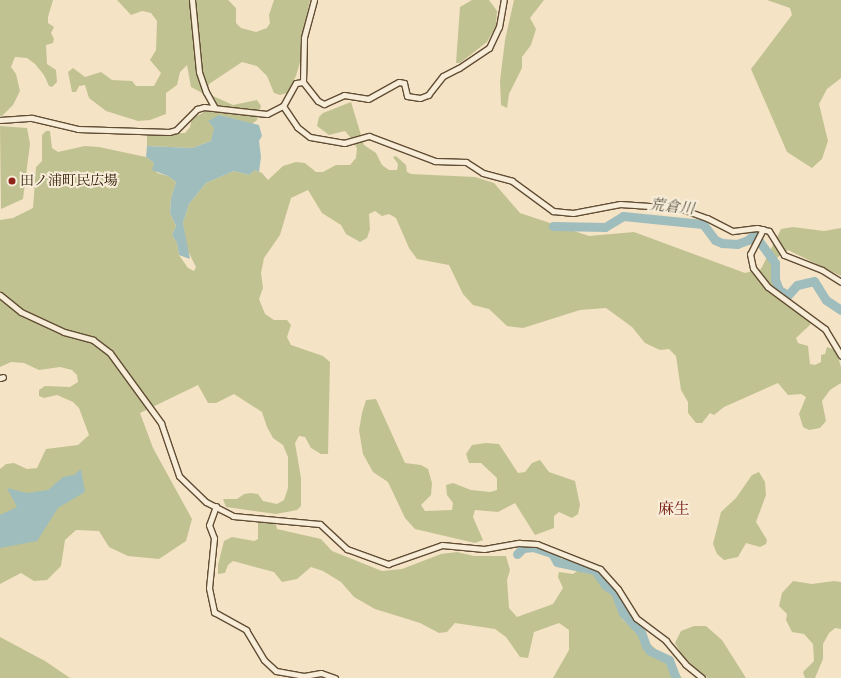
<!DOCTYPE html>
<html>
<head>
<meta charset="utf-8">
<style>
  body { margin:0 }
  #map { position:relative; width:841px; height:678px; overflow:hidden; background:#f5e3c5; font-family:Alegreya,"Noto Serif JP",serif }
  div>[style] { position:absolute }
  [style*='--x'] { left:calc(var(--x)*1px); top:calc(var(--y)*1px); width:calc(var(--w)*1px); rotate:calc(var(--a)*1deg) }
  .green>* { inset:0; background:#c1c291 }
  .water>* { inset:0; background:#9fbdbc }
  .river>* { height:9px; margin:-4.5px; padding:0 4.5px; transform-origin:4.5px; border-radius:4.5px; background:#9fbdbc }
  .roads { filter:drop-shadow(1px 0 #614d34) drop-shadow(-1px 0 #614d34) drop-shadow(0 1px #614d34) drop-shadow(0 -1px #614d34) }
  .street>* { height:5px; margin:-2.5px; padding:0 2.5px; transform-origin:2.5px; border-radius:2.5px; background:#f8edd9 }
  .dots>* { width:11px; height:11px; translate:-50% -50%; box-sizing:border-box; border:2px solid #f8edd9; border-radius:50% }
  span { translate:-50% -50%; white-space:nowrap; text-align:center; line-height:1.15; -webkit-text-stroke:4px #f8edd9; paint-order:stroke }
  .poi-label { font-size:14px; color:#301b03 }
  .left { translate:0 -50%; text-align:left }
  .water-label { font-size:15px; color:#575444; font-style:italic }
  .quarter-label { font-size:16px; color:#7a1f14 }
</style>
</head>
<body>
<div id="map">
  <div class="green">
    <div style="clip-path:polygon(0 0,53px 0,48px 17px,48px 23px,54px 27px,51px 33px,54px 39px,53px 43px,46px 45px,47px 64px,56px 70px,57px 82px,52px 87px,49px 86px,44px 75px,35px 64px,27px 58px,15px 57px,11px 67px,16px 74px,20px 91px,13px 105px,2px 116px,0 116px)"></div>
    <div style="clip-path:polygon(117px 0,228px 0,236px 8px,236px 23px,241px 28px,256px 32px,267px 28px,270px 23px,269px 15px,274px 0,310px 0,302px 37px,302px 55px,296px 76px,287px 93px,280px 95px,274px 93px,267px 76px,257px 66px,242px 62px,209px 84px,208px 90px,213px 96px,233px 105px,257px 100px,261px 106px,257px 120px,252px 124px,219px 115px,211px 141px,192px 148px,147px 146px,147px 135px,150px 134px,185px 133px,190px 127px,192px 118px,201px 114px,210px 105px,202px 93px,191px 87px,187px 65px,180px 72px,177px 85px,166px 93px,166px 114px,150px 120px,138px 121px,106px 111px,89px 98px,85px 85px,79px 86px,76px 92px,72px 92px,68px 72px,73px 68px,85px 77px,101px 72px,112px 80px,132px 81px,136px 86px,154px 86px,161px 73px,150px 60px,156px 50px,157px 21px,151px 13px,142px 11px,131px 15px)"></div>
    <div style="clip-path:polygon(472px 0,489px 0,497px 11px,496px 26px,487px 42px,460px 63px,456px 63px,460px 7px)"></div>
    <div style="clip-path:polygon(514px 0,544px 0,530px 18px,536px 29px,531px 45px,522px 57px,522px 68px,509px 94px,507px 108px,501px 105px,500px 81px,505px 40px)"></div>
    <div style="clip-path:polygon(767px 0,841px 0,841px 78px,827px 89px,819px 104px,828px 141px,822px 159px,812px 168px,787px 152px,751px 69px,792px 15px,790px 8px)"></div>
    <div style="clip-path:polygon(351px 102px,364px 145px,376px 153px,382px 165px,389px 170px,397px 170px,398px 164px,393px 157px,396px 156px,406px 165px,407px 172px,411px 174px,475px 177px,494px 183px,520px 213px,589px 236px,634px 232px,745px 273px,761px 269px,781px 229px,793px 227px,824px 231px,841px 228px,841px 276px,788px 250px,778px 257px,772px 275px,777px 296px,807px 318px,811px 324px,796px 338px,798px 343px,808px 346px,810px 364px,815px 365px,821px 362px,821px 355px,825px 354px,827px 347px,836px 350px,841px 367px,841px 383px,830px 390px,822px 401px,826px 421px,820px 428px,809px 430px,803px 427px,799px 414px,806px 397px,801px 394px,788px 395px,778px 383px,724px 407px,714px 415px,710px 413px,702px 423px,696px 423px,688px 413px,688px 402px,681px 390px,676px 356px,669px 349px,660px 350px,645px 343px,632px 327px,606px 308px,580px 310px,523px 328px,507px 326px,489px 309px,473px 305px,463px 294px,449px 265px,417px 259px,409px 248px,396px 218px,389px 214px,382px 216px,375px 211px,369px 214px,370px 229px,367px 238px,360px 242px,346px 234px,341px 225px,322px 213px,308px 190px,291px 198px,280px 235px,264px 258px,261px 273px,263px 288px,259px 299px,265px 314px,274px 320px,287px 320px,291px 325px,287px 337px,291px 345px,323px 356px,330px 362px,328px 454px,321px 454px,311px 448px,305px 437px,299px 436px,295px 443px,301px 478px,301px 506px,297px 510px,276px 514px,226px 507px,223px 499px,237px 499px,244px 494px,251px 493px,258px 494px,263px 501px,277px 504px,284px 500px,288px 488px,288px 457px,283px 445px,273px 438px,267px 427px,262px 412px,234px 394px,216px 403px,208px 403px,198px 385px,140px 413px,153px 448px,192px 519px,186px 541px,159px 559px,128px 556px,109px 547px,99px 531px,76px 530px,65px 540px,61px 566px,47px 580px,34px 581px,21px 573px,0 584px,0 469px,6px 464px,14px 463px,27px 469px,37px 468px,46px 449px,78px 445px,89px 435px,79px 408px,73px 402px,57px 395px,44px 398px,39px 396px,39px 390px,45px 386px,70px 387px,78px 382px,77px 375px,72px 370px,60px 367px,39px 370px,24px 363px,11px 362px,0 367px,0 220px,13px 218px,33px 208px,36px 167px,42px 161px,42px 135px,46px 131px,50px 131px,52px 148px,58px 152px,85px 146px,99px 147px,146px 157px,154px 163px,157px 173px,168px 176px,176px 182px,171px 198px,170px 213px,176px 226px,172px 235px,177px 243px,179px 255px,188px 268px,194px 271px,196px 267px,186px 247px,183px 223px,189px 204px,206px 183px,234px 171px,249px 175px,255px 170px,262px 173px,268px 180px,283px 166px,296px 162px,305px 163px,316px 172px,323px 172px,336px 165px,350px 165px,356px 158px,357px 148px,350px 137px,345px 131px,329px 135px,317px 126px,319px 117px,323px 113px)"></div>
    <div style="clip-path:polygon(0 126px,27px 128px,30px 144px,23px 199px,1px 209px)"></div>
    <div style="clip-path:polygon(376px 399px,405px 463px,421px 465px,428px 469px,432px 483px,431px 495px,421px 505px,425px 511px,452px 510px,453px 503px,447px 495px,446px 485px,453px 483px,471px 490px,490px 492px,497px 490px,497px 478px,481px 463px,469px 463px,466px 454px,472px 445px,486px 443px,499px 444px,518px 473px,525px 472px,532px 463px,540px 460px,549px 472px,575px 481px,580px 505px,578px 514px,572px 518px,559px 512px,554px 516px,554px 528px,535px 535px,515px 503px,498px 512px,475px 510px,473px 517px,483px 540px,475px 543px,415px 529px,405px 518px,388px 482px,373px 472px,363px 454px,359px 430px,362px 413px,366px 400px)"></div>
    <div style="clip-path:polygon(759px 472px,765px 482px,766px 495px,756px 522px,767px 540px,766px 544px,760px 547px,746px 543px,738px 557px,724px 560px,717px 554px,713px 544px,721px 512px,736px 498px,752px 475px)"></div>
    <div style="clip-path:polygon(258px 522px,271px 523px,276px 524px,277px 529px,321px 539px,332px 551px,382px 571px,402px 569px,441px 554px,457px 552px,474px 556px,506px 556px,510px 570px,507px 580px,509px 608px,517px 617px,553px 604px,563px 588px,558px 577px,559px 572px,573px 574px,580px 569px,594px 574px,602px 586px,613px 593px,621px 608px,622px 619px,668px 660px,682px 678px,553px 678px,569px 650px,569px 630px,559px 623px,534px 632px,528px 658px,520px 657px,506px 637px,495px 629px,455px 623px,447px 632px,439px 633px,420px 623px,375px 609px,354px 597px,341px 582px,323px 571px,311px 567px,297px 579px,282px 582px,274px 572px,233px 561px,228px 565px,225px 573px,218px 574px,218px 565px,224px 541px,232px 537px,254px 541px,258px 539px)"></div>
    <div style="clip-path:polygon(793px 581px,812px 584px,834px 581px,841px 582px,841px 629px,835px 628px,829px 633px,823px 644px,823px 659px,815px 678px,805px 678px,803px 672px,814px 661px,813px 644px,804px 634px,792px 632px,786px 620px,787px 614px,779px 606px,782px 593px)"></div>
    <div style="clip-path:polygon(694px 626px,706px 626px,722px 640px,746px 678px,708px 678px,694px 667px,682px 655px,675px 643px,681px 631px)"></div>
    <div style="clip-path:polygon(0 637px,45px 661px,70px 678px,0 678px)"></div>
  </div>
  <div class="water">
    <div style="clip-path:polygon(219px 115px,259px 125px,262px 136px,259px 141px,261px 157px,259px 172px,255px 170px,249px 175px,234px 171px,206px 183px,189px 204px,183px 223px,190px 259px,179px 255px,177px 243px,172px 235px,176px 226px,170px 213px,171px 198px,176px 182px,168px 176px,152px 170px,154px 163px,146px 157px,147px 146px,192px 148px,211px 141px,214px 128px,208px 121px)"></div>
    <div style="clip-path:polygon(81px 469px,85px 492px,58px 508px,37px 541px,0 548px,0 515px,17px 507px,7px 488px,27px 493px,48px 490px,63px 477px,74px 475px)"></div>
  </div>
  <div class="river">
    <div style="--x:553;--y:226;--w:52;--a:1.1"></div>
    <div style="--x:605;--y:227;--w:21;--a:-31"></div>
    <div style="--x:623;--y:216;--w:80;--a:5.7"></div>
    <div style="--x:703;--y:224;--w:20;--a:53"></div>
    <div style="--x:715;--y:240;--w:8;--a:23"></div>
    <div style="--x:722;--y:243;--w:15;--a:4"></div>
    <div style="--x:737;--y:244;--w:12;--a:-20"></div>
    <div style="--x:748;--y:240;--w:8;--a:-45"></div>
    <div style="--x:754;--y:234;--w:36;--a:54"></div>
    <div style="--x:775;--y:263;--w:16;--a:90"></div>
    <div style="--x:775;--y:279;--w:12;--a:70"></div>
    <div style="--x:779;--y:290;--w:10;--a:29"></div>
    <div style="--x:788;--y:295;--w:13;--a:-48"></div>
    <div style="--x:797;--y:285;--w:17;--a:-13"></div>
    <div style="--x:814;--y:281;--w:22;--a:58"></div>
    <div style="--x:826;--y:300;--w:18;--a:34"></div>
    <div style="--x:517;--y:554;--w:8;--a:-45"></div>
    <div style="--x:523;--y:548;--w:10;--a:-6"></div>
    <div style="--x:533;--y:547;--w:20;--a:18"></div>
    <div style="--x:552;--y:553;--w:10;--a:61"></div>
    <div style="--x:557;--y:562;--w:39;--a:12"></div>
    <div style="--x:595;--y:570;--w:18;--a:56"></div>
    <div style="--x:605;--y:585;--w:12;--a:35"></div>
    <div style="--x:615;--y:592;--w:22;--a:69"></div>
    <div style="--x:623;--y:613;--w:26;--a:47"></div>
    <div style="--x:641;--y:632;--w:15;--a:70"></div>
    <div style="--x:646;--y:646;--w:6;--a:51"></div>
    <div style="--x:650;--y:651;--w:21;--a:25"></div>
    <div style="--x:669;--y:660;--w:19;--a:69"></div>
  </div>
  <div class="roads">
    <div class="street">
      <div style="--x:192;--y:0;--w:72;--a:84.4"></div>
      <div style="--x:199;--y:72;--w:21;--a:71"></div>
      <div style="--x:206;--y:92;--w:18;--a:61"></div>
      <div style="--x:314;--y:0;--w:39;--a:105"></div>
      <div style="--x:304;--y:38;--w:44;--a:91.3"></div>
      <div style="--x:303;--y:82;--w:24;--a:52"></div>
      <div style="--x:318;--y:101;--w:7;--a:27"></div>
      <div style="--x:324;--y:104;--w:22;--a:-24"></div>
      <div style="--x:344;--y:95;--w:24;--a:9"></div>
      <div style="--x:368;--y:99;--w:35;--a:-29"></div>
      <div style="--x:399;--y:82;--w:5;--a:11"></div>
      <div style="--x:404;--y:83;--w:13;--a:77"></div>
      <div style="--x:407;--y:96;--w:13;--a:9"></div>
      <div style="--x:420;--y:98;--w:9;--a:-21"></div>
      <div style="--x:428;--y:95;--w:24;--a:-52"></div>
      <div style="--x:443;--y:76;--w:18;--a:-27"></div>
      <div style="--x:459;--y:68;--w:36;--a:-34"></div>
      <div style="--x:489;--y:48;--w:23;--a:-65"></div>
      <div style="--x:499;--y:27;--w:27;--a:-80"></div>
      <div style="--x:283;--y:106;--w:25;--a:56"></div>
      <div style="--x:297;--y:127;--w:16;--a:38"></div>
      <div style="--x:310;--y:137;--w:35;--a:10"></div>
      <div style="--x:344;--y:143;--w:26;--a:-16"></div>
      <div style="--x:369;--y:136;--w:71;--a:20.7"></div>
      <div style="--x:435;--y:161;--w:31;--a:2"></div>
      <div style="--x:466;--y:162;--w:20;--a:33"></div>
      <div style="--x:483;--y:173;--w:30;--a:15"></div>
      <div style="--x:512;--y:181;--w:51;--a:36.2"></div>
      <div style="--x:553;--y:211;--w:20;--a:6"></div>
      <div style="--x:573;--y:213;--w:48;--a:-10.8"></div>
      <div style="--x:620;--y:204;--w:59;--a:3.9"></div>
      <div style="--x:679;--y:208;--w:30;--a:20"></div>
      <div style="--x:707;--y:218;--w:29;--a:27"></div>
      <div style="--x:733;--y:231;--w:24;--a:-7"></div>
      <div style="--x:757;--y:228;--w:12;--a:14"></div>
      <div style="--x:769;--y:231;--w:28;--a:58"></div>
      <div style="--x:784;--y:255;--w:41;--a:21.5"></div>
      <div style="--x:822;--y:270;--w:22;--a:32"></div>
      <div style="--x:0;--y:120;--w:32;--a:-4"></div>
      <div style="--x:32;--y:118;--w:47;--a:13.4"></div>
      <div style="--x:78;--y:129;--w:91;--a:1.9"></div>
      <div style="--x:169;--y:132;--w:7;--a:-16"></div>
      <div style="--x:176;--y:130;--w:30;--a:-45"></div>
      <div style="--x:197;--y:109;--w:7;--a:-16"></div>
      <div style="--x:204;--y:107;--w:63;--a:6.3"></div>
      <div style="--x:267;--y:114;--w:18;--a:-27"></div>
      <div style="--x:283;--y:106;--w:26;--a:-61"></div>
      <div style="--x:296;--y:83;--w:7;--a:-8"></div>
      <div style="--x:763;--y:229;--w:28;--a:117"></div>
      <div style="--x:750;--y:254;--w:14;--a:78"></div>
      <div style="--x:753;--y:268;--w:24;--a:52"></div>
      <div style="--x:768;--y:287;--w:71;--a:36.4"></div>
      <div style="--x:825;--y:329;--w:31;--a:59"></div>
      <div style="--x:0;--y:295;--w:27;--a:39"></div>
      <div style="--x:21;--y:312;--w:47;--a:24.9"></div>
      <div style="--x:64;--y:332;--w:30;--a:15"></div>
      <div style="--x:93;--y:340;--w:21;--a:37"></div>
      <div style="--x:110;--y:353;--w:87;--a:53.9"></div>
      <div style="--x:161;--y:423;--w:56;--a:71.2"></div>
      <div style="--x:179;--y:476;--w:37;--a:44"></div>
      <div style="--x:206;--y:502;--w:30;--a:27"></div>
      <div style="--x:233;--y:516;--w:87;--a:5.3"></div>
      <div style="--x:320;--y:524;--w:37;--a:43"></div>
      <div style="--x:347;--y:549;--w:44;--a:20.1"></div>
      <div style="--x:388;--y:564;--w:57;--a:-19.4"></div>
      <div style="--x:442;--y:545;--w:42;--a:5.4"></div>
      <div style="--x:484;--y:549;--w:36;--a:-10"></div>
      <div style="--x:519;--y:543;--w:18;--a:3"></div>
      <div style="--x:537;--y:544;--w:68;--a:21.6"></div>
      <div style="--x:600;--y:569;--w:27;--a:48"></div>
      <div style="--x:618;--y:589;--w:34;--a:58"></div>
      <div style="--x:636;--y:618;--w:38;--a:37"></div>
      <div style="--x:666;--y:641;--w:30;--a:50"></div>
      <div style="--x:685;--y:664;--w:22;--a:39"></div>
      <div style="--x:0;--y:378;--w:3;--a:-18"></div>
      <div style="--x:216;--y:506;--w:20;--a:110"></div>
      <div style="--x:209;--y:525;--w:14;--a:69"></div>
      <div style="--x:214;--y:538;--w:50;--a:95.7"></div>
      <div style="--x:209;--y:588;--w:25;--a:78"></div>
      <div style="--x:214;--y:612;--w:37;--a:29"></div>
      <div style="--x:246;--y:630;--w:35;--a:59"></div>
      <div style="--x:264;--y:660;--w:16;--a:43"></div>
      <div style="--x:276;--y:671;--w:28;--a:10"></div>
      <div style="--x:304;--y:676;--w:17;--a:-10"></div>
      <div style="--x:321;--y:673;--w:15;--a:20"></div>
    </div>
  </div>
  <div class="dots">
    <div style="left:12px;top:181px;background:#8f2418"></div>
  </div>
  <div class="poi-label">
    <span class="left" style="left:20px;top:181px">田ノ浦町民広場</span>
  </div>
  <div class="water-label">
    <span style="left:672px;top:207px;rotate:6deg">荒倉川</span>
  </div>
  <div class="quarter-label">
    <span style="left:674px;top:509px">麻生</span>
  </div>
</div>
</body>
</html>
